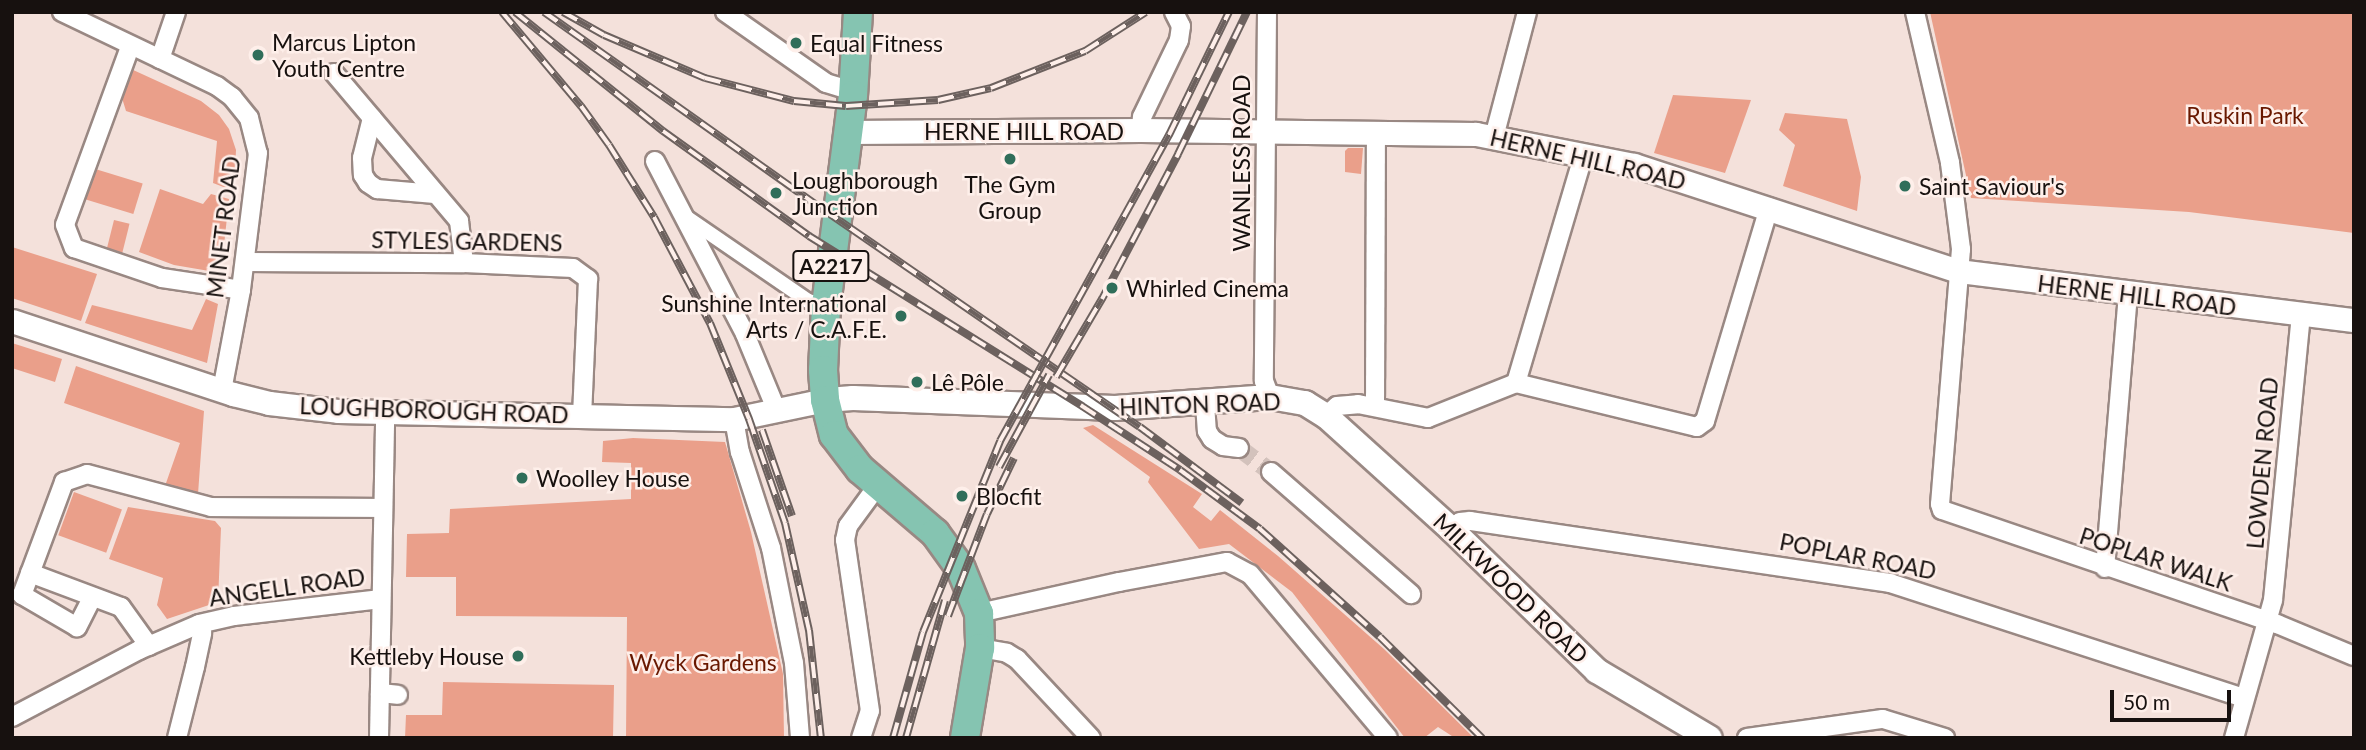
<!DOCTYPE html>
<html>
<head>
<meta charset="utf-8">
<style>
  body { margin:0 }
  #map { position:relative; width:2366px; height:750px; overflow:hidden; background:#f4e1db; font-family:Lato,sans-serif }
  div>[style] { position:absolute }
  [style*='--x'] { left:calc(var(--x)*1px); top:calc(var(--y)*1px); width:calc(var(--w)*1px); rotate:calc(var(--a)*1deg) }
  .green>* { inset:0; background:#ea9f8a; transform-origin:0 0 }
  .minor-tunnel>* { height:18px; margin-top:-9px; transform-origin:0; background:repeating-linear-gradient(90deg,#d3c2bc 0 18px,transparent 0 27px) }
  .roads { filter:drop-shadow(2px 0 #998883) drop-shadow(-2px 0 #998883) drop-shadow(0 2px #998883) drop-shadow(0 -2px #998883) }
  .pedestrian>* { height:14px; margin:-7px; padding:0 7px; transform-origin:7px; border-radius:7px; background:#fff }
  .minor>* { height:18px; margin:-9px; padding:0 9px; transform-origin:9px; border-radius:9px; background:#fff }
  .tertiary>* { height:23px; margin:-11.5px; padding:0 11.5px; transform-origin:11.5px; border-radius:11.5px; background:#fff }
  .secondary>* { height:24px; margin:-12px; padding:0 12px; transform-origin:12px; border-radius:12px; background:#fff }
  .primary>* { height:28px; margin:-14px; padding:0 14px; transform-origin:14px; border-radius:14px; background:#85c4b1 }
  .rail>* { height:8px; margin-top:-4px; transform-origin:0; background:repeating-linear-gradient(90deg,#feefea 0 16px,#6c615e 0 32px); box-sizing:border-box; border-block:2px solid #6c615e }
  .dots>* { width:19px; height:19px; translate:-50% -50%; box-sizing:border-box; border:4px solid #feefea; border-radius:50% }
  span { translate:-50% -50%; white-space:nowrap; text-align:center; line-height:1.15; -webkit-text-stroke:5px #feefea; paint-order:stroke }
  .shield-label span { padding:2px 5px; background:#feefea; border:2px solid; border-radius:5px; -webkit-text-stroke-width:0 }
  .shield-label { font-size:21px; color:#17110f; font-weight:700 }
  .poi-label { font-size:23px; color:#17110f }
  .left { translate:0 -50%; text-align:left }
  .right { translate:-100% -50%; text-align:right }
  .park-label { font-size:23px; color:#691800 }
  .street-label { font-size:23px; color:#17110f }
  .frame { position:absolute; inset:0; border:14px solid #17110f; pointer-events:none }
  .scale { position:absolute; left:2110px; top:690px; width:121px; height:32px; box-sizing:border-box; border:4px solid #17110f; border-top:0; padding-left:9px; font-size:21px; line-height:24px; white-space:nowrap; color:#17110f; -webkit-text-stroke:5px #feefea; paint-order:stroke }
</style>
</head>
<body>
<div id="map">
  <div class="green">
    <div style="clip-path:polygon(1930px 12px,2354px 12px,2354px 233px,2189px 212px,1971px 198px)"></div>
    <div style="clip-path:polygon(131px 69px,201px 101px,219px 115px,229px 129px,236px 150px,234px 191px,213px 183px,217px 141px,126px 111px,122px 98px)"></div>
    <div style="clip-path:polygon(1673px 95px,1751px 100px,1725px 173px,1654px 153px)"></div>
    <div style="clip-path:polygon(1785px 113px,1847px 119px,1861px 177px,1857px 211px,1783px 186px,1795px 145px,1779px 130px)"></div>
    <div style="clip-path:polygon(1348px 148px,1363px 148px,1361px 174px,1345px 172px,1345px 151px)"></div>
    <div style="left:92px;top:168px;width:53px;height:32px;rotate:17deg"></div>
    <div style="clip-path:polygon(160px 189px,203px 204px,211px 194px,229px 199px,221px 273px,174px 265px,139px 252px)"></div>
    <div style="left:114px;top:220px;width:16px;height:31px;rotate:14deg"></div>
    <div style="clip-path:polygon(12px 247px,97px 274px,81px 321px,12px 298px)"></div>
    <div style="clip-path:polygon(206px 299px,218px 304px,207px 363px,85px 323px,92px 305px,192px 330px)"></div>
    <div style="clip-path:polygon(12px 343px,62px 359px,55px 382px,12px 368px)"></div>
    <div style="clip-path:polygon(76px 366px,204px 411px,198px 494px,165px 486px,180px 443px,64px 403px)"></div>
    <div style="clip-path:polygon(1093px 425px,1202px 494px,1193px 507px,1211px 521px,1220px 510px,1278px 556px,1384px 649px,1474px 738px,1455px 738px,1438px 727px,1424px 738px,1405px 738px,1292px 592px,1229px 544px,1199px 549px,1148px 482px,1150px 477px,1083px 428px)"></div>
    <div style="clip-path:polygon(633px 438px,725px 442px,751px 532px,783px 674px,784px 738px,626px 738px,627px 617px,456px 616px,456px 577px,406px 577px,407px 534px,449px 533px,450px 509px,631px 499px,631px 463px,602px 462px,603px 441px)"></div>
    <div style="left:74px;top:492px;width:51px;height:46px;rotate:20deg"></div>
    <div style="clip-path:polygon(128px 507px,215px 521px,221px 528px,218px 602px,167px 619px,157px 605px,163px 578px,109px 559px)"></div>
    <div style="clip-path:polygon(443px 682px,614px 685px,613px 738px,405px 738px,406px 715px,442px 715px)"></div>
  </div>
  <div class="minor-tunnel">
    <div style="--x:1239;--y:448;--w:40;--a:37"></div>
  </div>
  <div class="roads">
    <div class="pedestrian">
      <div style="--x:683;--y:215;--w:152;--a:34.5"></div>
      <div style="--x:808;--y:301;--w:18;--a:13"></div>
    </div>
    <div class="minor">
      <div style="--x:62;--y:12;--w:172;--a:25.5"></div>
      <div style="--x:217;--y:86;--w:19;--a:36"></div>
      <div style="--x:232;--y:97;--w:27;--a:51"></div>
      <div style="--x:249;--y:118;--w:36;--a:76"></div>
      <div style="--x:258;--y:153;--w:138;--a:97.1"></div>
      <div style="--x:241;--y:290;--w:103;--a:100.7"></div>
      <div style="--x:725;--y:12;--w:123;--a:35.1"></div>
      <div style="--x:826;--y:83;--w:28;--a:17"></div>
      <div style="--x:1267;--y:12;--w:369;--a:90.5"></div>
      <div style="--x:1264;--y:381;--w:17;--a:69"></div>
      <div style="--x:1915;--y:12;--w:155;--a:76.9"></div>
      <div style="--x:1950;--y:163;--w:87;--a:82.7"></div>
      <div style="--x:1961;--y:249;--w:256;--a:94.7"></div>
      <div style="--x:1940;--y:504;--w:6;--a:72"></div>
      <div style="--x:1942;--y:510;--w:354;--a:18.8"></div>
      <div style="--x:2277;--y:624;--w:83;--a:22.6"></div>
      <div style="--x:130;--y:47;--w:189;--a:110.1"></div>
      <div style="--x:65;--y:225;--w:25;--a:69"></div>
      <div style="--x:74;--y:248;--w:93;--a:18.8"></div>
      <div style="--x:162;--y:278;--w:80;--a:8.6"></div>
      <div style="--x:160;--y:59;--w:50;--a:-71.2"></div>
      <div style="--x:334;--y:73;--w:194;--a:49.8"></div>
      <div style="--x:459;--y:221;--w:42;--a:83.2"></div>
      <div style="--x:372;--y:118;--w:41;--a:104"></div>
      <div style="--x:362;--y:158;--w:17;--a:87"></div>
      <div style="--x:363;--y:175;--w:9;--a:58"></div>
      <div style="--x:368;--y:183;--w:11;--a:34"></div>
      <div style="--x:377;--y:189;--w:58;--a:4.9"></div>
      <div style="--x:1141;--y:130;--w:13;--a:-86"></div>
      <div style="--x:1142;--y:117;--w:85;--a:-64.3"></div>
      <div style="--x:1179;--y:40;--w:14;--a:-82"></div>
      <div style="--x:1181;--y:26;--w:16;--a:-117"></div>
      <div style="--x:1494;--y:137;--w:129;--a:-75.2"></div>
      <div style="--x:655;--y:161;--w:195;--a:62.5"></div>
      <div style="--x:745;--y:334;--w:81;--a:67.5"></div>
      <div style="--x:246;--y:262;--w:218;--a:0.3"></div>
      <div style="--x:464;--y:263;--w:109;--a:2.6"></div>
      <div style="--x:573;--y:268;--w:19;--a:36"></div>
      <div style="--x:588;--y:279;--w:136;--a:92.5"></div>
      <div style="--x:1516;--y:383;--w:239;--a:-73.5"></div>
      <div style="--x:1205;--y:404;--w:27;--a:86"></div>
      <div style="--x:1207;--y:431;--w:9;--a:58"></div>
      <div style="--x:1212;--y:439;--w:13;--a:32"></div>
      <div style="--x:1223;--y:446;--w:16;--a:7"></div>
      <div style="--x:1375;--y:406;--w:273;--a:-89.8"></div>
      <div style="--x:1326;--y:416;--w:15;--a:-42"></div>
      <div style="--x:1337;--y:406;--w:21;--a:-5"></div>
      <div style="--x:1358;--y:404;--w:71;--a:11.3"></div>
      <div style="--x:1428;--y:418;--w:95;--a:-21.7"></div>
      <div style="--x:1516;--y:383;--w:186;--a:13.7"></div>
      <div style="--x:1697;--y:427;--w:10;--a:-37"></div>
      <div style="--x:1705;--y:421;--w:223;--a:-73.3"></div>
      <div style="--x:734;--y:419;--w:34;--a:80"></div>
      <div style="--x:740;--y:452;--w:101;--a:72.1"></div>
      <div style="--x:771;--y:548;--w:117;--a:78.7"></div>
      <div style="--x:794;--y:663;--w:75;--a:85.4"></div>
      <div style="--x:1271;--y:472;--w:186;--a:41.1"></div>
      <div style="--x:1452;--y:530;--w:11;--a:-45"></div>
      <div style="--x:1460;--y:522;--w:10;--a:-6"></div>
      <div style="--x:1470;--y:521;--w:425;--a:8.4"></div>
      <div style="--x:1890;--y:583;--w:372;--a:18"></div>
      <div style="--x:2105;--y:568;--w:275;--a:-85.2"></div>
      <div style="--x:30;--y:573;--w:97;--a:20.5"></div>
      <div style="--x:121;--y:607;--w:48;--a:54.3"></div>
      <div style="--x:92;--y:598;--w:33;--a:117"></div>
      <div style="--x:77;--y:627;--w:64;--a:-149.8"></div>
      <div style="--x:22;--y:595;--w:121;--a:-69.6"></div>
      <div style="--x:64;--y:482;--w:24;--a:-19"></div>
      <div style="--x:87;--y:474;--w:128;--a:14.9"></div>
      <div style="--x:211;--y:507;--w:171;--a:0.3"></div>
      <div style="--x:979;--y:613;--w:143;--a:-12.5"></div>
      <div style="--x:1119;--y:582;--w:110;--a:-10.5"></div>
      <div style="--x:1227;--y:562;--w:26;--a:28"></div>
      <div style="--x:1250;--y:574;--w:214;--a:49.9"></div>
      <div style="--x:980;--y:648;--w:27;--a:10"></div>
      <div style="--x:1007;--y:653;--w:12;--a:31"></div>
      <div style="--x:1017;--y:659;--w:108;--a:46.9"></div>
      <div style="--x:380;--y:693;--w:18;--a:6"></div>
      <div style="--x:12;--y:717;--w:144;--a:-27.8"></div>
      <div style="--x:139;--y:650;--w:65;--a:-23.4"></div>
      <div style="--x:199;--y:624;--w:36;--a:-13"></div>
      <div style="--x:234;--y:616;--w:148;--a:-6.6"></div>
      <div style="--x:177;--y:738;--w:73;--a:-75.8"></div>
      <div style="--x:195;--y:667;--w:35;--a:-78"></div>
      <div style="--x:202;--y:633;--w:9;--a:-108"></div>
      <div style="--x:379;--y:738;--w:324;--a:-88.9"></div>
      <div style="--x:861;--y:738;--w:28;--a:-72"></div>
      <div style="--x:870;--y:711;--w:173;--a:-98.3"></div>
      <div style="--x:845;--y:540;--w:14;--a:-78"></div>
      <div style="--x:848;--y:526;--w:51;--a:-53.8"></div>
      <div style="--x:1747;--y:738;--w:137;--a:-8"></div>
      <div style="--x:1883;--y:719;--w:65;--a:17"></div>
      <div style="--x:2234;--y:738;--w:143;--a:-74.2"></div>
      <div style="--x:2273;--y:600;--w:287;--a:-84.4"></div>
    </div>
    <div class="tertiary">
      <div style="--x:848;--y:132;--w:293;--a:-0.4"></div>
      <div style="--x:1141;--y:130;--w:335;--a:0.7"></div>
      <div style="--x:1476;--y:134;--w:161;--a:11.1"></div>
      <div style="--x:1634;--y:165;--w:342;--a:18.1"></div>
      <div style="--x:1959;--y:271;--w:398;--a:7.1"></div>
      <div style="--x:12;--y:321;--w:233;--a:18.3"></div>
      <div style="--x:233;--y:394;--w:37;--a:14"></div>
      <div style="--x:269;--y:403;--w:69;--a:6.6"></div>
      <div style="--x:338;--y:411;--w:396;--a:1.2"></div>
      <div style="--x:734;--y:419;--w:93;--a:-11.8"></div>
    </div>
    <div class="secondary">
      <div style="--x:825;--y:400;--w:28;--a:-4"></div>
      <div style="--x:853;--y:398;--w:262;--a:2.2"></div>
      <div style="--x:1115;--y:408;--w:155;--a:-4.1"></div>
      <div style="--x:1270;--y:397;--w:36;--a:10"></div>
      <div style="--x:1305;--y:403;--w:25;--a:32"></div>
      <div style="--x:1326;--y:416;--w:170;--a:42.1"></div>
      <div style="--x:1452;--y:530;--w:202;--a:44.2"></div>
      <div style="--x:1597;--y:671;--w:131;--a:30.7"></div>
    </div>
    <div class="primary">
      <div style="--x:858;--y:12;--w:83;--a:93.4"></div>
      <div style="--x:853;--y:95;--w:212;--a:97.3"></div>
      <div style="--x:826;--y:305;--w:65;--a:92.6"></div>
      <div style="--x:823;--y:370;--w:30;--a:86"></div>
      <div style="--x:825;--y:400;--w:36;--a:76"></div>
      <div style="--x:834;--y:435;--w:43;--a:52.6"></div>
      <div style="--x:860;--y:469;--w:99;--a:40.5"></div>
      <div style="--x:935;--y:533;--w:44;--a:54.2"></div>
      <div style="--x:961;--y:569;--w:48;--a:67.8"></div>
      <div style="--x:979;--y:613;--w:35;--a:88"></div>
      <div style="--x:980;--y:648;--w:91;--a:99.5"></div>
    </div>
  </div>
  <div class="rail">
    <div style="--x:502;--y:12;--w:123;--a:50"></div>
    <div style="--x:581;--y:106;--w:48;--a:54.3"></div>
    <div style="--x:609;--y:145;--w:85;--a:58"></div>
    <div style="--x:654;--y:217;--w:120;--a:62.2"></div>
    <div style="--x:710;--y:323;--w:104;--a:67.9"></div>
    <div style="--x:749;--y:419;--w:110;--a:70.9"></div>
    <div style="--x:785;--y:523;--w:110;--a:77.4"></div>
    <div style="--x:809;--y:630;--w:109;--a:83.7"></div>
    <div style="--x:515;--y:12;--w:190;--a:38.8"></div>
    <div style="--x:663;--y:131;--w:180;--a:35.7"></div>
    <div style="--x:809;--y:236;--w:322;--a:31.9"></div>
    <div style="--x:1082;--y:406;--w:117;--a:33.1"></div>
    <div style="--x:1180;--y:470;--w:99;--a:36.4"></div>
    <div style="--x:1260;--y:529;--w:161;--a:42"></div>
    <div style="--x:1380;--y:637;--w:144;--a:44.7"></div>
    <div style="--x:544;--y:12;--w:343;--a:35.3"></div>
    <div style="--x:824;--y:210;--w:383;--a:34.5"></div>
    <div style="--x:1140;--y:427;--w:127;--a:36.7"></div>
    <div style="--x:563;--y:12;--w:47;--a:29.3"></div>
    <div style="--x:604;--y:35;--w:110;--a:23.1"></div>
    <div style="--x:705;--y:78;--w:92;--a:14.5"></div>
    <div style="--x:794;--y:101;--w:52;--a:5.5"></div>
    <div style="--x:846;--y:106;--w:92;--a:-3.7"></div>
    <div style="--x:938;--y:100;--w:54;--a:-12.8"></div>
    <div style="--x:991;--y:88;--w:101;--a:-21.5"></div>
    <div style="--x:1085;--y:51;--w:72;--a:-32.6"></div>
    <div style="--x:1056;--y:377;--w:91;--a:-59.5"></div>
    <div style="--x:1102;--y:299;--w:164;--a:-62.3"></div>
    <div style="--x:1178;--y:154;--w:158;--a:-64.1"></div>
    <div style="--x:762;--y:430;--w:91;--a:70.8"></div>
    <div style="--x:999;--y:467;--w:105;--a:-61.5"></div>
    <div style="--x:948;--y:616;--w:109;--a:-69.1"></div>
    <div style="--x:987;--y:514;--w:62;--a:-64.3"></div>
    <div style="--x:893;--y:738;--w:110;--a:-74.2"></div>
    <div style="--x:923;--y:632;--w:206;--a:-68"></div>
    <div style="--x:1000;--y:441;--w:350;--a:-61.1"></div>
    <div style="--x:1169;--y:135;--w:137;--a:-64"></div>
    <div style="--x:906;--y:738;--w:143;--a:-74.2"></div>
  </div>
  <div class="dots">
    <div style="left:796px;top:43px;background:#306e5a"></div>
    <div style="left:258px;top:55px;background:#306e5a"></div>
    <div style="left:1010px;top:159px;background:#306e5a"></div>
    <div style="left:1905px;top:186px;background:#306e5a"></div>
    <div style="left:776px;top:193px;background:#306e5a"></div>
    <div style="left:1112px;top:288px;background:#306e5a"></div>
    <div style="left:901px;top:316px;background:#306e5a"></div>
    <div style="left:917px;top:382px;background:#306e5a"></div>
    <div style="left:522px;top:478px;background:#306e5a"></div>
    <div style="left:962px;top:496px;background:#306e5a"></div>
    <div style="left:518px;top:656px;background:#306e5a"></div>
  </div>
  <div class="shield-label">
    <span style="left:831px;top:266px">A2217</span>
  </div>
  <div class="poi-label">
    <span class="left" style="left:272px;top:55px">Marcus Lipton<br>Youth Centre</span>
    <span class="left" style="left:810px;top:43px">Equal Fitness</span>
    <span class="left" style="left:792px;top:193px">Loughborough<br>Junction</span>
    <span style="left:1010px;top:197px">The Gym<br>Group</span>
    <span class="left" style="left:1919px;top:186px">Saint Saviour's</span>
    <span class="left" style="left:1126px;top:288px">Whirled Cinema</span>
    <span class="right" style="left:887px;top:316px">Sunshine International<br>Arts / C.A.F.E.</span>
    <span class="left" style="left:931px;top:382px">Lê Pôle</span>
    <span class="left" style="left:536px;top:478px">Woolley House</span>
    <span class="left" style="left:976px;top:496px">Blocfit</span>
    <span class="right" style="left:504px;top:656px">Kettleby House</span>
  </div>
  <div class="park-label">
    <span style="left:2245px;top:115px">Ruskin Park</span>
    <span style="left:703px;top:662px">Wyck Gardens</span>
  </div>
  <div class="street-label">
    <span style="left:1024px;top:131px">HERNE HILL ROAD</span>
    <span style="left:1588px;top:159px;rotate:13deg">HERNE HILL ROAD</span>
    <span style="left:1241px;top:163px;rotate:-90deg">WANLESS ROAD</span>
    <span style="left:223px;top:227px;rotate:-83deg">MINET ROAD</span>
    <span style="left:467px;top:241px;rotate:1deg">STYLES GARDENS</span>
    <span style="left:2137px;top:295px;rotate:7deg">HERNE HILL ROAD</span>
    <span style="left:1200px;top:404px;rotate:-2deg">HINTON ROAD</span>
    <span style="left:434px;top:410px;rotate:2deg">LOUGHBOROUGH ROAD</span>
    <span style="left:2262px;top:463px;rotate:-85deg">LOWDEN ROAD</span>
    <span style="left:1858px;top:556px;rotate:11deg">POPLAR ROAD</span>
    <span style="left:2156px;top:559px;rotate:18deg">POPLAR WALK</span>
    <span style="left:287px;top:587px;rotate:-8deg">ANGELL ROAD</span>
    <span style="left:1511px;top:588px;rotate:44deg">MILKWOOD ROAD</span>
  </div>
  <div class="frame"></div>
  <div class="scale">50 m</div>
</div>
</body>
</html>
